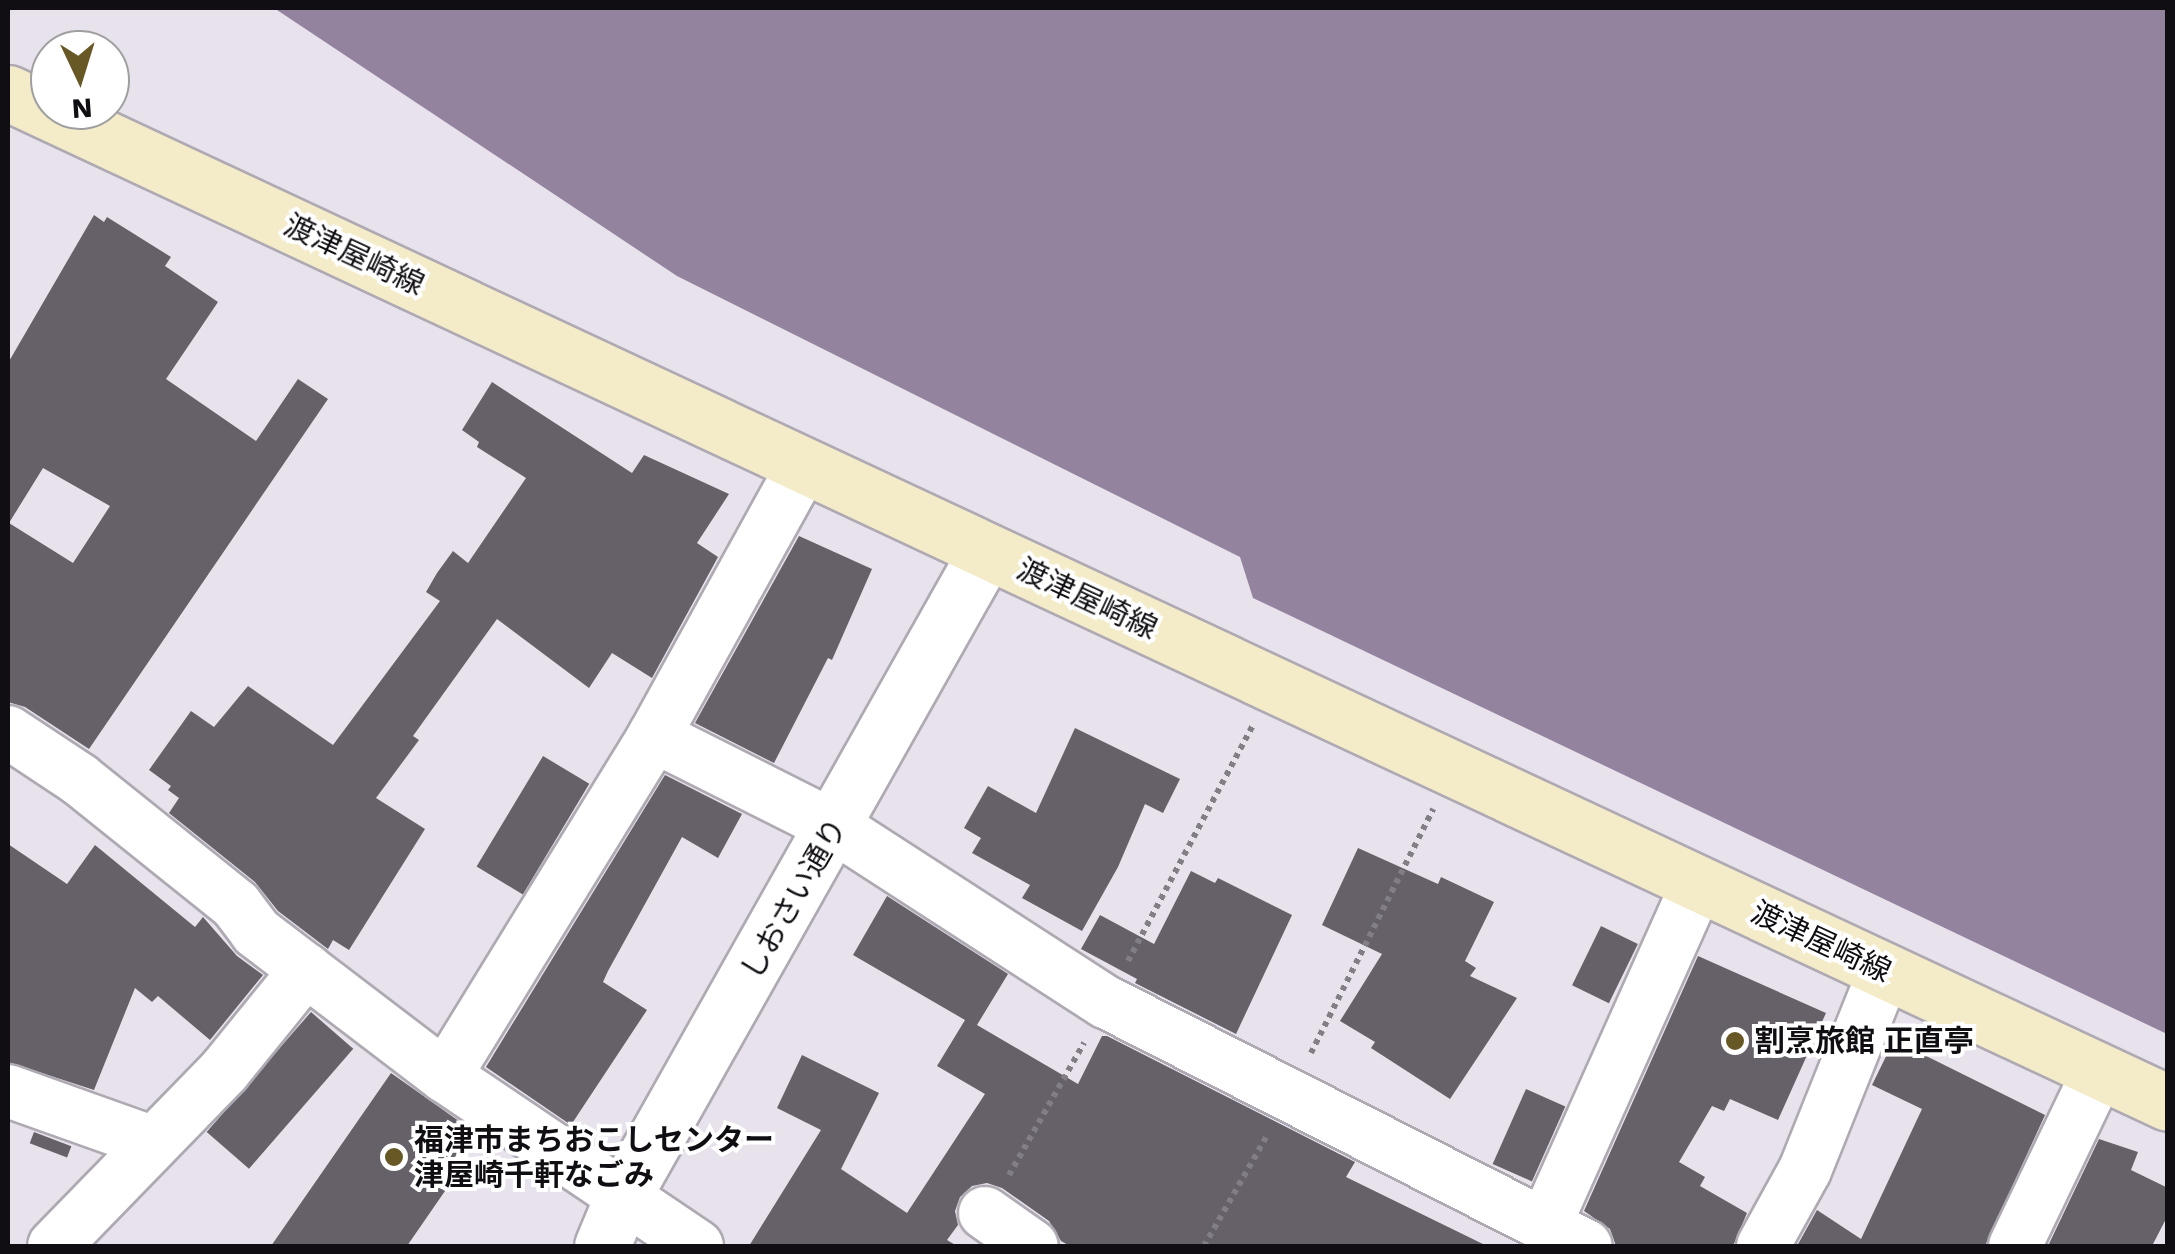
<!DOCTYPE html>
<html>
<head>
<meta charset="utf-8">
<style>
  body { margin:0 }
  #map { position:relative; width:2175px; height:1254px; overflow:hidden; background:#e8e2ec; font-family:"Work Sans","Noto Sans JP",sans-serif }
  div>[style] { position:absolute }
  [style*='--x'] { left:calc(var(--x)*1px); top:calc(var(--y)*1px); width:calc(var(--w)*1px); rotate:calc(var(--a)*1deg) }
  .water>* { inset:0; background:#93839e }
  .building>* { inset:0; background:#666169; transform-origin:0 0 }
  .path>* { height:6px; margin-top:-3px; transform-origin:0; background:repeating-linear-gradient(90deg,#827e85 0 5px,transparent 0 10px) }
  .roads { filter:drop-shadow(2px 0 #aea9b2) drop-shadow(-2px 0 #aea9b2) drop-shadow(0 2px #aea9b2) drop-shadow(0 -2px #aea9b2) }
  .minor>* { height:52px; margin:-26px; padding:0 26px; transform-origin:26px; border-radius:26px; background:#fff }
  .tertiary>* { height:55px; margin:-27.5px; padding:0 27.5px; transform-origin:27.5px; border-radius:27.5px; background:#fff }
  .secondary>* { height:55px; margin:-27.5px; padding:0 27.5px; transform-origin:27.5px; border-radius:27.5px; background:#f4ebc9 }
  .dots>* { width:28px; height:28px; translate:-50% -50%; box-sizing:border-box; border:5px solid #fff; border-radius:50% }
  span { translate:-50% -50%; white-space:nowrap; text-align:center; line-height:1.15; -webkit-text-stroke:8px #fff; paint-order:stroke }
  .street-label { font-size:30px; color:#100e12 }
  .poi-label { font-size:30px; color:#100e12; font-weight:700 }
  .left { translate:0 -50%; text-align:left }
  .frame { position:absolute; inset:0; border:10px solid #100e12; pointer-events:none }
  .north { position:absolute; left:30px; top:30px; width:100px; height:100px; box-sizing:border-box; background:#fff; border:2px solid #9f9fa0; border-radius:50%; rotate:176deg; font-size:28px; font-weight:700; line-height:40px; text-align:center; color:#100e12 }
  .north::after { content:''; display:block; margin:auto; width:35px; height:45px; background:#685826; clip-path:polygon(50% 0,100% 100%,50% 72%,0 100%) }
</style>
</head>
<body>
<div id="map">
  <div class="water">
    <div style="clip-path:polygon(274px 8px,2167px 8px,2167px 1034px,1253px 598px,1240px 557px,677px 276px)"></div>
  </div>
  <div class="building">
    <div style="clip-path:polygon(evenodd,94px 215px,104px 222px,107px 217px,171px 257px,165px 266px,218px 302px,166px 379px,256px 441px,298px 379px,328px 399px,89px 749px,25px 707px,8px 702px,8px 363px,94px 215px,43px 468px,110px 506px,73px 563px,9px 523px,43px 468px)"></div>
    <div style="clip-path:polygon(492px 382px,632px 473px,644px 455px,729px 494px,697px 543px,718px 557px,652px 678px,612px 653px,589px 688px,497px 619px,413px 736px,419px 740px,376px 798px,425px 829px,349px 950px,333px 940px,328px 949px,278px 911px,255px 882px,169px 813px,179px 798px,168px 790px,171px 786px,149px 770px,191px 711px,214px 727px,248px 686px,333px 745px,440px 601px,426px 592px,437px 573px,453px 551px,468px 563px,526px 478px,477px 447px,479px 442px,462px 430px)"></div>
    <div style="clip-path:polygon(799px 536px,872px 569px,832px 660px,828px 658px,774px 763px,695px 723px)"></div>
    <div style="clip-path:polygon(1075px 728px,1180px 779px,1163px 813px,1145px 804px,1118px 867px,1082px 931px,1022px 898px,1030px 885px,972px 853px,981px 838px,964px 828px,988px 786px,1036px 813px)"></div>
    <div style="left:543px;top:756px;width:54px;height:129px;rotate:31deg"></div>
    <div style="clip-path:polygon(665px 775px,742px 814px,718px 858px,682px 837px,608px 971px,603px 982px,647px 1010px,571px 1125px,486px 1067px)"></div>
    <div style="clip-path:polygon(8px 844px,67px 884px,95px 845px,195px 927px,203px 917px,237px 956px,263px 975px,210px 1040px,158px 996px,152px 1002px,135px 988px,94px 1090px,8px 1062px)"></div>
    <div style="clip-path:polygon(1358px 848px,1438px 884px,1441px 877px,1494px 902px,1465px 961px,1476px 968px,1470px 976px,1517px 998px,1450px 1099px,1371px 1048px,1375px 1042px,1340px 1021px,1382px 954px,1322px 925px)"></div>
    <div style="clip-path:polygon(1191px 871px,1215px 883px,1218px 878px,1292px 915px,1236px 1034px,1135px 983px,1137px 979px,1081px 949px,1100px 915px,1154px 944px)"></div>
    <div style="clip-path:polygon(887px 896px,1008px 974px,977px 1025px,1078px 1084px,1102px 1036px,1107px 1036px,1355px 1162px,1346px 1177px,1487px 1246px,1070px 1246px,1061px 1241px,1049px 1221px,1002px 1188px,987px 1183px,972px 1186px,960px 1197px,955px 1211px,958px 1225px,947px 1240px,957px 1246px,749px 1246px,821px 1130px,777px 1108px,802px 1055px,879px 1093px,841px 1169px,907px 1213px,985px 1094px,937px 1066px,965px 1020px,853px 955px)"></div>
    <div style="left:1601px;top:926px;width:41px;height:66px;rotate:26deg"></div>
    <div style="clip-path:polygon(1698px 956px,1826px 1013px,1778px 1120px,1730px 1099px,1724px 1111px,1712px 1106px,1679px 1162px,1705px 1177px,1700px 1186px,1747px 1213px,1733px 1246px,1616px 1246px,1610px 1229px,1584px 1211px)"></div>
    <div style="left:311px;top:1012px;width:56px;height:159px;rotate:41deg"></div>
    <div style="clip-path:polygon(1894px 1040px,2045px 1115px,1985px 1246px,1797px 1246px,1817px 1210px,1861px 1239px,1922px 1109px,1872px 1085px)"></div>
    <div style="clip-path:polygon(391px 1073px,473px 1131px,435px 1185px,445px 1191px,407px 1246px,271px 1246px)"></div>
    <div style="left:1526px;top:1089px;width:43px;height:82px;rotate:24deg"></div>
    <div style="left:34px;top:1132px;width:40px;height:12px;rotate:21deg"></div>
    <div style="clip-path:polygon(2099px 1139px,2138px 1152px,2131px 1170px,2168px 1188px,2168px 1215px,2152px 1246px,2048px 1246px)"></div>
  </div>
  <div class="path">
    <div style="--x:1128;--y:961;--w:267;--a:-62.1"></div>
    <div style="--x:1311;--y:1053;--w:273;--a:-63.4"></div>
    <div style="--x:1009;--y:1175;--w:152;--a:-60.4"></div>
    <div style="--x:1204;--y:1246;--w:129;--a:-60.3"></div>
  </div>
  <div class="roads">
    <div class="minor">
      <div style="--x:8;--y:732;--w:85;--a:33.5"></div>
      <div style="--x:79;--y:779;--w:201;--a:38.7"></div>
      <div style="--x:236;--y:905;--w:34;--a:53"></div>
      <div style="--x:256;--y:932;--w:238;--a:37.3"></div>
      <div style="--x:445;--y:1076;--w:304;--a:34"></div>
      <div style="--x:654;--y:736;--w:203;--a:26.7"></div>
      <div style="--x:835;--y:827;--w:323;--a:32.9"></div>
      <div style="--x:1106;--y:1002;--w:538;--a:26.95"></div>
      <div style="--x:445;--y:1076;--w:399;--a:-58.4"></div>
      <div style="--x:654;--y:736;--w:308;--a:-61.1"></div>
      <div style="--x:8;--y:1091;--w:152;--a:19.6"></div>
      <div style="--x:985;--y:1213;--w:57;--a:35.1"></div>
      <div style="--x:1545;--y:1225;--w:372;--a:-65.9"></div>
      <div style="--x:54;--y:1246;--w:245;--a:-45.8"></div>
      <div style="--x:225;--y:1070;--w:129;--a:-51"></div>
      <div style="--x:1763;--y:1246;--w:87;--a:-61.1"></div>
      <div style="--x:1805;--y:1170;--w:215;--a:-68.2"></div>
      <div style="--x:2015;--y:1246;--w:192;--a:-64.4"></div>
    </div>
    <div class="tertiary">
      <div style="--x:602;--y:1246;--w:52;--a:-67.4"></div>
      <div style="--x:622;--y:1198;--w:741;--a:-60.6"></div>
    </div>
    <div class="secondary">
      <div style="--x:8;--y:93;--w:2384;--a:25.06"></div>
    </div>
  </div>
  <div class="dots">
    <div style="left:1735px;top:1041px;background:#685826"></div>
    <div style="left:394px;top:1157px;background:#685826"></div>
  </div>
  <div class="street-label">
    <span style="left:354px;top:255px;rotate:25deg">渡津屋崎線</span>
    <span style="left:1087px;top:599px;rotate:25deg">渡津屋崎線</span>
    <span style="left:794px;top:899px;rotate:-60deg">しおさい通り</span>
    <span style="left:1821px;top:942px;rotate:25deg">渡津屋崎線</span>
  </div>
  <div class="poi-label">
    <span class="left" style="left:1755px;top:1041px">割烹旅館 正直亭</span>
    <span class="left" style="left:414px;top:1157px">福津市まちおこしセンター<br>津屋崎千軒なごみ</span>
  </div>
  <div class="frame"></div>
  <div class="north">N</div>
</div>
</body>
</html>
